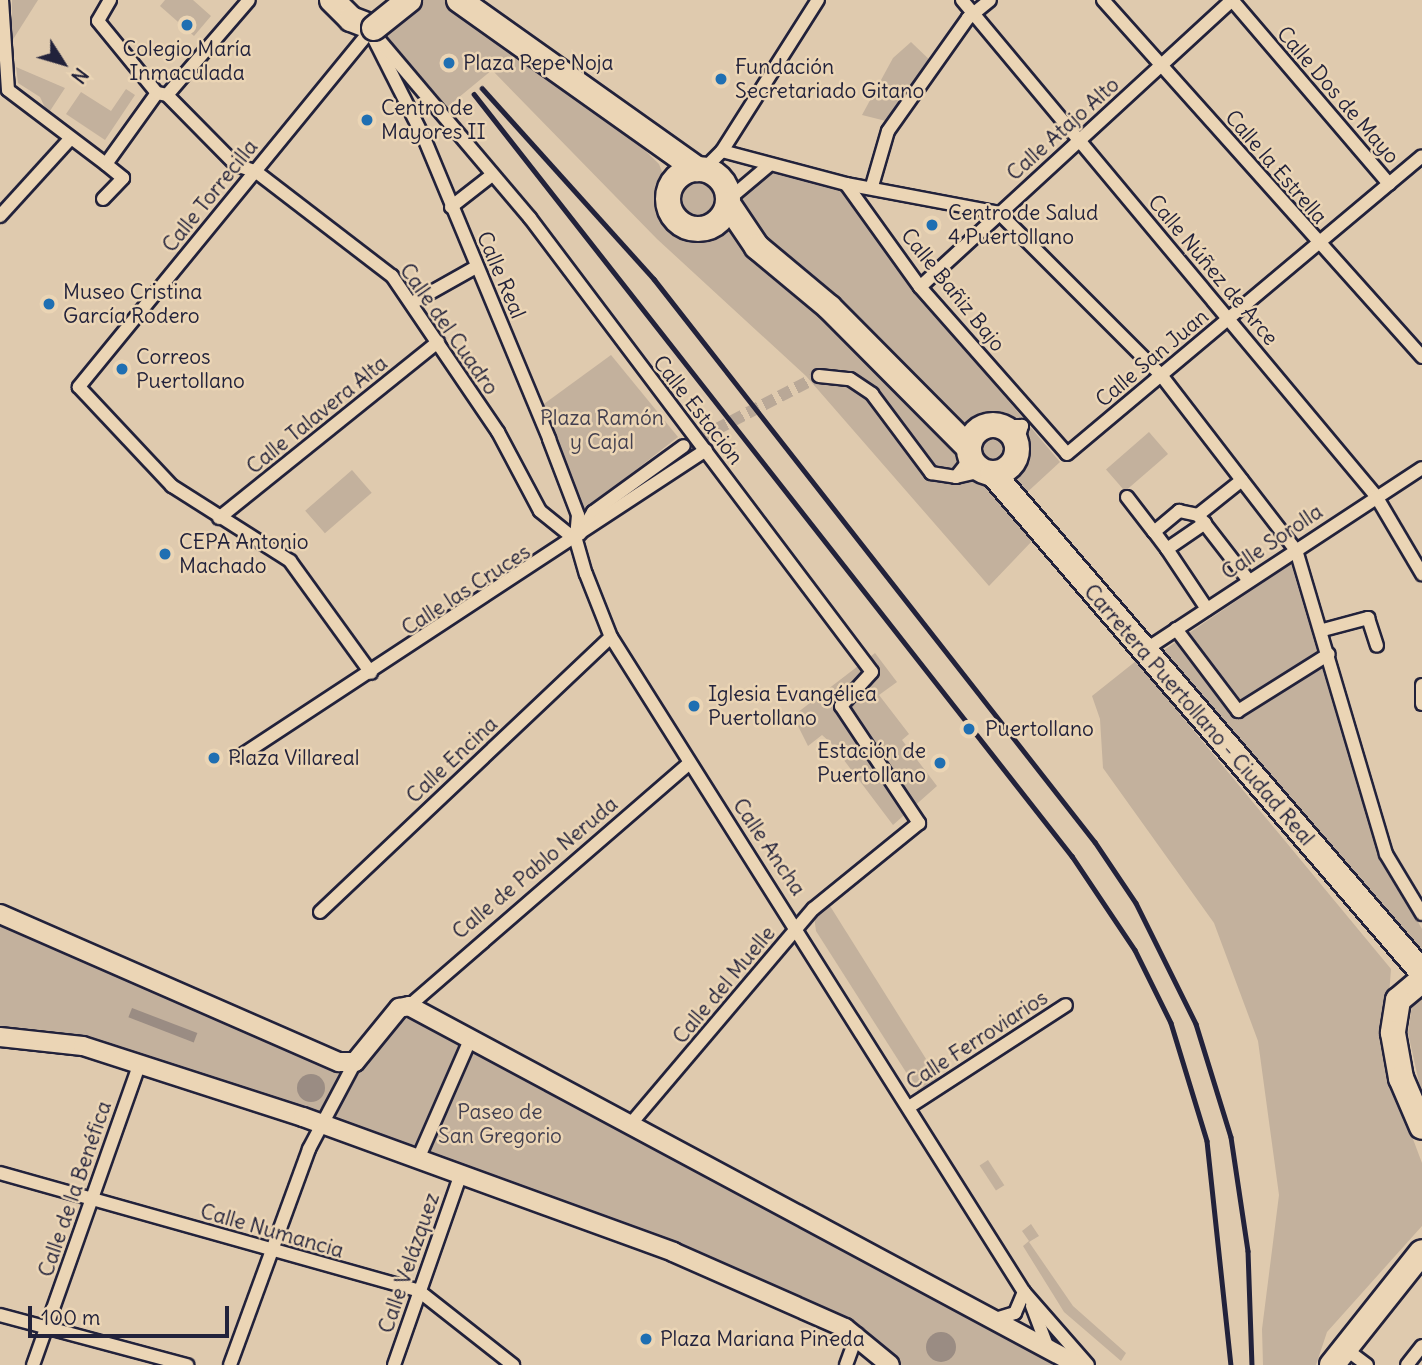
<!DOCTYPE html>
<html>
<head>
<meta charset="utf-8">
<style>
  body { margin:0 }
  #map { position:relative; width:1422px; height:1365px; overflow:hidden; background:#dfcaae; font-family:Delius,sans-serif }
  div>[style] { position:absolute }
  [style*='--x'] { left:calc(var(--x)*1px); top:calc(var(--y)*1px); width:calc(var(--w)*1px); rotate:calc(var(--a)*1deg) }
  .green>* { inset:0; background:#c3b19d; transform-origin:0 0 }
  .water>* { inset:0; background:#9a8c83; transform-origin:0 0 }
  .round { border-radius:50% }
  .street-tunnel>* { height:12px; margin-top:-6px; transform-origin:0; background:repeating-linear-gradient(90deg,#b9a897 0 12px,transparent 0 18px) }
  .roads { filter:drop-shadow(2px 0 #22223b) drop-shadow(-2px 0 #22223b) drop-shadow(0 2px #22223b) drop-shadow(0 -2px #22223b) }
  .street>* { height:12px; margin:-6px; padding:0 6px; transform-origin:6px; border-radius:6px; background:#ebd5b5 }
  .secondary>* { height:18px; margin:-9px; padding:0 9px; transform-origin:9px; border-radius:9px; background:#ebd5b5 }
  .highway>* { height:24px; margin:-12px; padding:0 12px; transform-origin:12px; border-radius:12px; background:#ebd5b5 }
  .highway>.ring { margin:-12px; padding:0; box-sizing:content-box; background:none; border:24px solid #ebd5b5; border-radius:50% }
  .rail>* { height:4.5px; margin:-2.25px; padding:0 2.25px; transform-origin:2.25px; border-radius:2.25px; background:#22223b }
  .bridges { filter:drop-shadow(2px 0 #22223b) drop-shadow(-2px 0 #22223b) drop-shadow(0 2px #22223b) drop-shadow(0 -2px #22223b) }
  .highway-bridge>* { height:24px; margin:-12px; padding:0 12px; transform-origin:12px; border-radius:12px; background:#ebd5b5 }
  .dots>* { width:19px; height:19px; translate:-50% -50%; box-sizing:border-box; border:4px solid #ebd5b5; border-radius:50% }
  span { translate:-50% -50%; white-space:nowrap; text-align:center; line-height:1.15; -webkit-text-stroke:5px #ebd5b5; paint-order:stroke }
  .poi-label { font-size:21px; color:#22223b }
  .left { translate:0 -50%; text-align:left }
  .right { translate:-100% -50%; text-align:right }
  .street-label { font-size:21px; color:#22223b }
  .park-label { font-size:21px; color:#423f4f }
  .north { position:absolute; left:28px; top:28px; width:70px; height:70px; -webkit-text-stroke:5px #ebd5b5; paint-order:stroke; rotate:127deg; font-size:19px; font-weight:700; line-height:28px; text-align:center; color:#22223b }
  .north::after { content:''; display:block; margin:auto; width:24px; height:32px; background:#22223b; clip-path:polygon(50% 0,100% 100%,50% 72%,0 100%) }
  .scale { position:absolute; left:28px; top:1306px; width:201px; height:32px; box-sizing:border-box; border:4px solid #22223b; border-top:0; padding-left:9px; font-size:21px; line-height:24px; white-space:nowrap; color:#22223b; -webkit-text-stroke:5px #ebd5b5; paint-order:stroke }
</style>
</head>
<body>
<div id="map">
  <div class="green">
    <div style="clip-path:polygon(12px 0,38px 0,12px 41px)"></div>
    <div style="clip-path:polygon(165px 0,193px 0,211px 16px,194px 36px,160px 6px)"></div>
    <div style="clip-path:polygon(409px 0,459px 0,588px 95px,659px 164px,669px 189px,697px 169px,721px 180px,728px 198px,768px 166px,846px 184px,929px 307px,1060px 462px,1010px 508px,1033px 540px,989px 586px,806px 376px,657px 239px,492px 70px,441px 112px,370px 31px)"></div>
    <div style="clip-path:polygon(911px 42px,935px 65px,894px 123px,862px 115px,893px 58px)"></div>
    <div style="clip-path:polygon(16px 67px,65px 88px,48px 114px,40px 97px,18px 83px)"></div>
    <div style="clip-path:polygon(126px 89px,135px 95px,105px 140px,66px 114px,81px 92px,111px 111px)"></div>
    <div style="clip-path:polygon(611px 355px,678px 437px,578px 515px,537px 409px)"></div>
    <div style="left:1149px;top:432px;width:29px;height:57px;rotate:49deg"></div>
    <div style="left:352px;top:470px;width:30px;height:62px;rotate:49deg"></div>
    <div style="clip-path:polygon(1291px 564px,1376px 847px,1422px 929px,1422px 960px,1158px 654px)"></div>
    <div style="clip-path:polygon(875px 653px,897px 682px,879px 695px,909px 734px,902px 740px,937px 786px,893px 825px,831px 743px,822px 735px,808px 746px,793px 716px)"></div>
    <div style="clip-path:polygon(1136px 661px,1391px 969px,1384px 1062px,1422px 1163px,1422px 1226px,1327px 1332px,1316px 1365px,1263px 1365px,1262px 1329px,1279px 1195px,1258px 1041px,1214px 923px,1103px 768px,1100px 719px,1092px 696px)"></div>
    <div style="clip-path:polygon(825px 898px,938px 1078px,918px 1091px,816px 931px,813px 909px)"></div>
    <div style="clip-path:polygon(0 912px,346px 1069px,399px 1008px,1071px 1365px,890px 1365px,856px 1334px,323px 1122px,139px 1065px,0 1037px)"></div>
    <div style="clip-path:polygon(1422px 995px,1422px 1096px,1408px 1033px,1412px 1005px)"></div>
    <div style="left:988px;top:1160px;width:30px;height:10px;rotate:57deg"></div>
    <div style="clip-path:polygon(1031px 1224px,1039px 1236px,1029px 1242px,1073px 1306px,1126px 1353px,1121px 1361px,1064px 1312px,1023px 1246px,1029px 1241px,1022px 1231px)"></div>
  </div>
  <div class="water">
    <div style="left:132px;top:1008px;width:70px;height:10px;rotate:21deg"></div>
    <div class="round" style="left:297px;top:1074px;width:28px;height:28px"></div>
    <div class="round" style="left:926px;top:1332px;width:30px;height:30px"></div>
  </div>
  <div class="street-tunnel">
    <div style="--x:684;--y:446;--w:152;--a:-27.4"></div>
  </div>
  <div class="roads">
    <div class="street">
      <div style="--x:2;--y:0;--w:90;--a:86.2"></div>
      <div style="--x:8;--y:90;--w:123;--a:37.1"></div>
      <div style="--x:106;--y:164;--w:87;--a:-54.3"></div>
      <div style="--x:157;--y:93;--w:10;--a:11"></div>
      <div style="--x:110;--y:0;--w:24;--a:120"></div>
      <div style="--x:98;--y:21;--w:93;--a:50.7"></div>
      <div style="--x:962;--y:0;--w:646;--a:50.15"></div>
      <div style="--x:1376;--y:496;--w:91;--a:59.5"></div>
      <div style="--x:1103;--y:0;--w:479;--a:48.2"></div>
      <div style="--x:1232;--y:0;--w:242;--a:49.5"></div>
      <div style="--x:370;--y:31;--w:120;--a:63.2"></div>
      <div style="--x:424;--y:138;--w:326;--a:67.4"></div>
      <div style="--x:549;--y:439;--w:81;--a:69.1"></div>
      <div style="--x:578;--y:515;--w:25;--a:95"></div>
      <div style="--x:576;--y:540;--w:35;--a:74"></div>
      <div style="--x:586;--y:574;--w:68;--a:68.4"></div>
      <div style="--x:611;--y:637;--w:774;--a:57.77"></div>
      <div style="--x:1024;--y:1292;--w:97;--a:48.8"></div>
      <div style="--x:370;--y:31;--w:460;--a:129.3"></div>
      <div style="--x:79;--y:387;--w:136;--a:46.8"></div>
      <div style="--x:172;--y:486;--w:140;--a:32.4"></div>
      <div style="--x:290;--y:561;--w:138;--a:54.1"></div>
      <div style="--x:380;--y:41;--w:232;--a:49.7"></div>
      <div style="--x:530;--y:218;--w:568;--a:53.01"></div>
      <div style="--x:872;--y:672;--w:46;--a:132.4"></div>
      <div style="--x:841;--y:706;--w:141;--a:56.3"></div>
      <div style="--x:919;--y:823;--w:136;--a:140.9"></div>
      <div style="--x:813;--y:909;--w:283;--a:130.3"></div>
      <div style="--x:167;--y:95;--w:98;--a:45.4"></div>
      <div style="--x:236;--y:165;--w:20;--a:18"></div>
      <div style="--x:255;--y:171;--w:173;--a:37.5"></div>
      <div style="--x:392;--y:276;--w:189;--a:55.8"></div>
      <div style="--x:498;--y:432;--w:89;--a:62"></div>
      <div style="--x:540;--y:511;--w:46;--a:38.9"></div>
      <div style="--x:167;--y:95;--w:125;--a:-49.2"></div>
      <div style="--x:722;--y:151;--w:128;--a:14.9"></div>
      <div style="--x:846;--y:184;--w:156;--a:10.7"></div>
      <div style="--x:704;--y:169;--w:25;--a:-45"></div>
      <div style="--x:722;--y:151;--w:179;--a:-57.6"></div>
      <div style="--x:846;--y:184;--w:127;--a:54.3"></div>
      <div style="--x:920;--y:287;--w:222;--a:48.6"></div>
      <div style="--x:1067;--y:454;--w:463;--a:-40"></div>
      <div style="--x:872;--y:186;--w:57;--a:-73.8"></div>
      <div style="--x:888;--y:131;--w:138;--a:-54.7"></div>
      <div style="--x:968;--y:18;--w:28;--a:-39"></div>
      <div style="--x:103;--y:199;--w:29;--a:-46"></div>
      <div style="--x:123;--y:178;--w:22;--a:-141"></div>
      <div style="--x:729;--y:199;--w:51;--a:-40.2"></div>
      <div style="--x:451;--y:207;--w:52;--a:-38"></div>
      <div style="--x:999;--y:213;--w:229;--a:45"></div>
      <div style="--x:1161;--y:375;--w:221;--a:52.4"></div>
      <div style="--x:1296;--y:550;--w:317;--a:73.5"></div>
      <div style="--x:1386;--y:854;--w:70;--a:59"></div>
      <div style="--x:0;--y:216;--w:104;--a:-47.7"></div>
      <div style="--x:920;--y:287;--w:424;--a:-42.6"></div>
      <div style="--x:412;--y:303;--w:73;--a:-29.4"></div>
      <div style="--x:819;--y:376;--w:31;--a:6"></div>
      <div style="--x:850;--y:379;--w:27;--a:34"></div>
      <div style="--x:872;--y:394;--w:99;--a:53.2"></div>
      <div style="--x:931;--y:473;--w:25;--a:9"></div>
      <div style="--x:956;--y:477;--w:27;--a:-13"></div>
      <div style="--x:1003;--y:426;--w:19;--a:0"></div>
      <div style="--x:1017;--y:443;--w:18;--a:-74"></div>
      <div style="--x:956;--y:477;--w:23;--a:-52"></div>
      <div style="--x:1127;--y:497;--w:44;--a:52.4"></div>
      <div style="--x:1198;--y:515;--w:56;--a:-38.5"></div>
      <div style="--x:219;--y:518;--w:281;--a:-38.8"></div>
      <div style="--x:1205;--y:523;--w:46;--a:145.6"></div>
      <div style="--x:1167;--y:549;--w:21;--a:-127"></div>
      <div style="--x:1154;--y:532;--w:33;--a:-40"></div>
      <div style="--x:1179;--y:511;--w:19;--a:12"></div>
      <div style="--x:1198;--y:515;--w:83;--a:52.3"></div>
      <div style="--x:580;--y:534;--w:26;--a:-59"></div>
      <div style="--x:593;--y:512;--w:112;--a:-36"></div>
      <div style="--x:1167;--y:549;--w:72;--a:56.3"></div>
      <div style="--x:1176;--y:629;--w:103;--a:52.9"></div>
      <div style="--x:1238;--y:711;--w:107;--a:-32.1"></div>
      <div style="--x:1323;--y:630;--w:47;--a:-14.9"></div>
      <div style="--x:1368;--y:618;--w:29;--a:72"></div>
      <div style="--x:1145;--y:650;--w:331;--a:-33.3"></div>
      <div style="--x:1422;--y:685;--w:19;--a:90"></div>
      <div style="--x:242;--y:755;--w:555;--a:-33.32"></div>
      <div style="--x:320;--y:912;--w:400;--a:-43.4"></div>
      <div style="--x:409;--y:1006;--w:371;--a:-40.9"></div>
      <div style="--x:909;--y:1107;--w:187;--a:-33"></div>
      <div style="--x:418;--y:1159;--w:130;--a:-66.4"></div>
      <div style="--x:0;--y:1173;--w:435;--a:15.7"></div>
      <div style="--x:419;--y:1291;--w:120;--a:38.2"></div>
      <div style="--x:1032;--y:1306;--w:48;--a:69.3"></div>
      <div style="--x:0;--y:1315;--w:194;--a:15"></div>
      <div style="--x:992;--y:1320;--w:24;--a:-17"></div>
      <div style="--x:1015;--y:1313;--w:23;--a:-67"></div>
      <div style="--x:1343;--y:1347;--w:30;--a:37"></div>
      <div style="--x:33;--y:1365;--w:318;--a:-70.5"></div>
      <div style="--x:230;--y:1365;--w:230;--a:-69.9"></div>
      <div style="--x:309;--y:1149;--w:98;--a:-62.1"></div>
      <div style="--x:394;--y:1365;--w:202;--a:-70.7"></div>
      <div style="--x:846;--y:1365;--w:33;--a:-70"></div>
      <div style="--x:1407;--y:1365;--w:24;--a:-52"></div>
    </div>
    <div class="secondary">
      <div style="--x:0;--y:914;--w:370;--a:23.6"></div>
      <div style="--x:339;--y:1062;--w:16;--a:0"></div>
      <div style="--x:355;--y:1062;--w:70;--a:-50.8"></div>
      <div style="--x:399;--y:1008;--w:10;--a:-11"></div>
      <div style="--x:409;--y:1006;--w:759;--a:28.22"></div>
      <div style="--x:0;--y:1037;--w:83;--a:6.2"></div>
      <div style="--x:83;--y:1046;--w:231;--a:17.9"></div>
      <div style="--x:303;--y:1117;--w:394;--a:20"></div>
      <div style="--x:673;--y:1252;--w:188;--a:23.8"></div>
      <div style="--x:845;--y:1328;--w:58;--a:39.4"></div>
    </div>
    <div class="highway">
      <div style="--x:332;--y:0;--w:27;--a:45"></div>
      <div style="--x:351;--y:19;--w:25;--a:21"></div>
      <div style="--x:459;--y:0;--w:292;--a:35.4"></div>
      <div class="ring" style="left:668px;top:169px;width:36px;height:36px"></div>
      <div style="--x:728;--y:204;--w:52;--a:56"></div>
      <div style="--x:757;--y:247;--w:94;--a:39.8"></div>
      <div style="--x:829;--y:307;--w:197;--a:45.2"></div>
      <div class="ring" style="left:969px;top:425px;width:24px;height:24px"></div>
      <div style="--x:993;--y:474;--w:657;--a:49.26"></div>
      <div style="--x:1422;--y:980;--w:31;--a:140"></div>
      <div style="--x:1398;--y:1000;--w:33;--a:99"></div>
      <div style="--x:1393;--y:1033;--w:46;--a:79.9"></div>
      <div style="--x:1401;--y:1078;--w:53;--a:66.8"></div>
      <div style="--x:1332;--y:1365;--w:144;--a:-51.5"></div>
    </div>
  </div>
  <div class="rail">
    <div style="--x:482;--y:88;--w:257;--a:48"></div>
    <div style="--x:654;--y:279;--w:715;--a:51.93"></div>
    <div style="--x:1095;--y:842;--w:73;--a:56.1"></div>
    <div style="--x:1136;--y:903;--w:135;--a:63.6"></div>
    <div style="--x:1196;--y:1024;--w:118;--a:72.8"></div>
    <div style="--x:1231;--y:1137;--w:115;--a:81.5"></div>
    <div style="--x:1248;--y:1251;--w:114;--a:88"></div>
    <div style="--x:474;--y:94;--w:969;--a:51.88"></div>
    <div style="--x:1072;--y:856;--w:113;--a:56.2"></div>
    <div style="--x:1135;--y:950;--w:81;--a:63.7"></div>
    <div style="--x:1171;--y:1023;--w:123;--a:73"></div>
    <div style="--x:1207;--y:1141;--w:225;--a:83.9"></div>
  </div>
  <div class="bridges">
    <div class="highway-bridge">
      <div style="--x:374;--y:28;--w:45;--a:-38.7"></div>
    </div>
  </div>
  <div class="dots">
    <div style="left:187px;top:25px;background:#1f6fb2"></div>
    <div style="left:449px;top:63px;background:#1f6fb2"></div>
    <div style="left:721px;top:79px;background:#1f6fb2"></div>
    <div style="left:367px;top:120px;background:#1f6fb2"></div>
    <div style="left:932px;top:225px;background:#1f6fb2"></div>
    <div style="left:49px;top:304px;background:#1f6fb2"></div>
    <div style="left:122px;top:369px;background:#1f6fb2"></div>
    <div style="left:165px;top:554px;background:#1f6fb2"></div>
    <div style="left:694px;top:706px;background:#1f6fb2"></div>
    <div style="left:969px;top:729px;background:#1f6fb2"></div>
    <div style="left:214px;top:758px;background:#1f6fb2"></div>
    <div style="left:940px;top:763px;background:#1f6fb2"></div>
    <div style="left:646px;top:1339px;background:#1f6fb2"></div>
  </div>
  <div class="poi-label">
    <span style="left:187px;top:61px">Colegio María<br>Inmaculada</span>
    <span class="left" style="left:463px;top:63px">Plaza Pepe Noja</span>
    <span class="left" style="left:735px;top:79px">Fundación<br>Secretariado Gitano</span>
    <span class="left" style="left:381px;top:120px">Centro de<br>Mayores II</span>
    <span class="left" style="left:948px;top:225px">Centro de Salud<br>4 Puertollano</span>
    <span class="left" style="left:63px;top:304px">Museo Cristina<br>García Rodero</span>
    <span class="left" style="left:136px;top:369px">Correos<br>Puertollano</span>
    <span class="left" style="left:179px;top:554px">CEPA Antonio<br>Machado</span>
    <span class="left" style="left:708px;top:706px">Iglesia Evangélica<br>Puertollano</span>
    <span class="left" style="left:985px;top:729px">Puertollano</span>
    <span class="right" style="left:926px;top:763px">Estación de<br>Puertollano</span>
    <span class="left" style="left:228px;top:758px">Plaza Villareal</span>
    <span class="left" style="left:660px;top:1339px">Plaza Mariana Pineda</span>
  </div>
  <div class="street-label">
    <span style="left:1338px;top:95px;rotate:49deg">Calle Dos de Mayo</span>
    <span style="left:1063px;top:129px;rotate:-42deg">Calle Atajo Alto</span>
    <span style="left:1276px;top:167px;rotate:49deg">Calle la Estrella</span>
    <span style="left:210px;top:196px;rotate:-51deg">Calle Torrecilla</span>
    <span style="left:1213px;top:270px;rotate:50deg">Calle Núñez de Arce</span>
    <span style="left:501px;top:275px;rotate:67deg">Calle Real</span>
    <span style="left:953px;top:290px;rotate:51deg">Calle Bañiz Bajo</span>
    <span style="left:449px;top:329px;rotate:55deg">Calle del Cuadro</span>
    <span style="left:1152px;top:358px;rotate:-40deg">Calle San Juan</span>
    <span style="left:698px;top:410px;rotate:52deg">Calle Estación</span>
    <span style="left:317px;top:415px;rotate:-39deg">Calle Talavera Alta</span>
    <span style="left:1272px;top:542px;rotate:-34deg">Calle Sorolla</span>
    <span style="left:466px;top:590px;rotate:-33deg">Calle las Cruces</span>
    <span style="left:1199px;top:715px;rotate:49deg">Carretera Puertollano - Ciudad Real</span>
    <span style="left:452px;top:760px;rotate:-43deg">Calle Encina</span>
    <span style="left:769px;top:847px;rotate:56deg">Calle Ancha</span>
    <span style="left:535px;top:868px;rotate:-40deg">Calle de Pablo Neruda</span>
    <span style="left:724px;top:985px;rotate:-50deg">Calle del Muelle</span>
    <span style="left:977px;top:1040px;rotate:-33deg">Calle Ferroviarios</span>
    <span style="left:75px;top:1189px;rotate:-71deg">Calle de la Benéfica</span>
    <span style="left:272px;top:1231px;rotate:16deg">Calle Numancia</span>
    <span style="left:409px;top:1263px;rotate:-71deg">Calle Velázquez</span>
  </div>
  <div class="park-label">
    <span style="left:602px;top:430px">Plaza Ramón<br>y Cajal</span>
    <span style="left:500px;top:1124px">Paseo de<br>San Gregorio</span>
  </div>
  <div class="north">N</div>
  <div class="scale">100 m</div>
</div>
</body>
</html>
